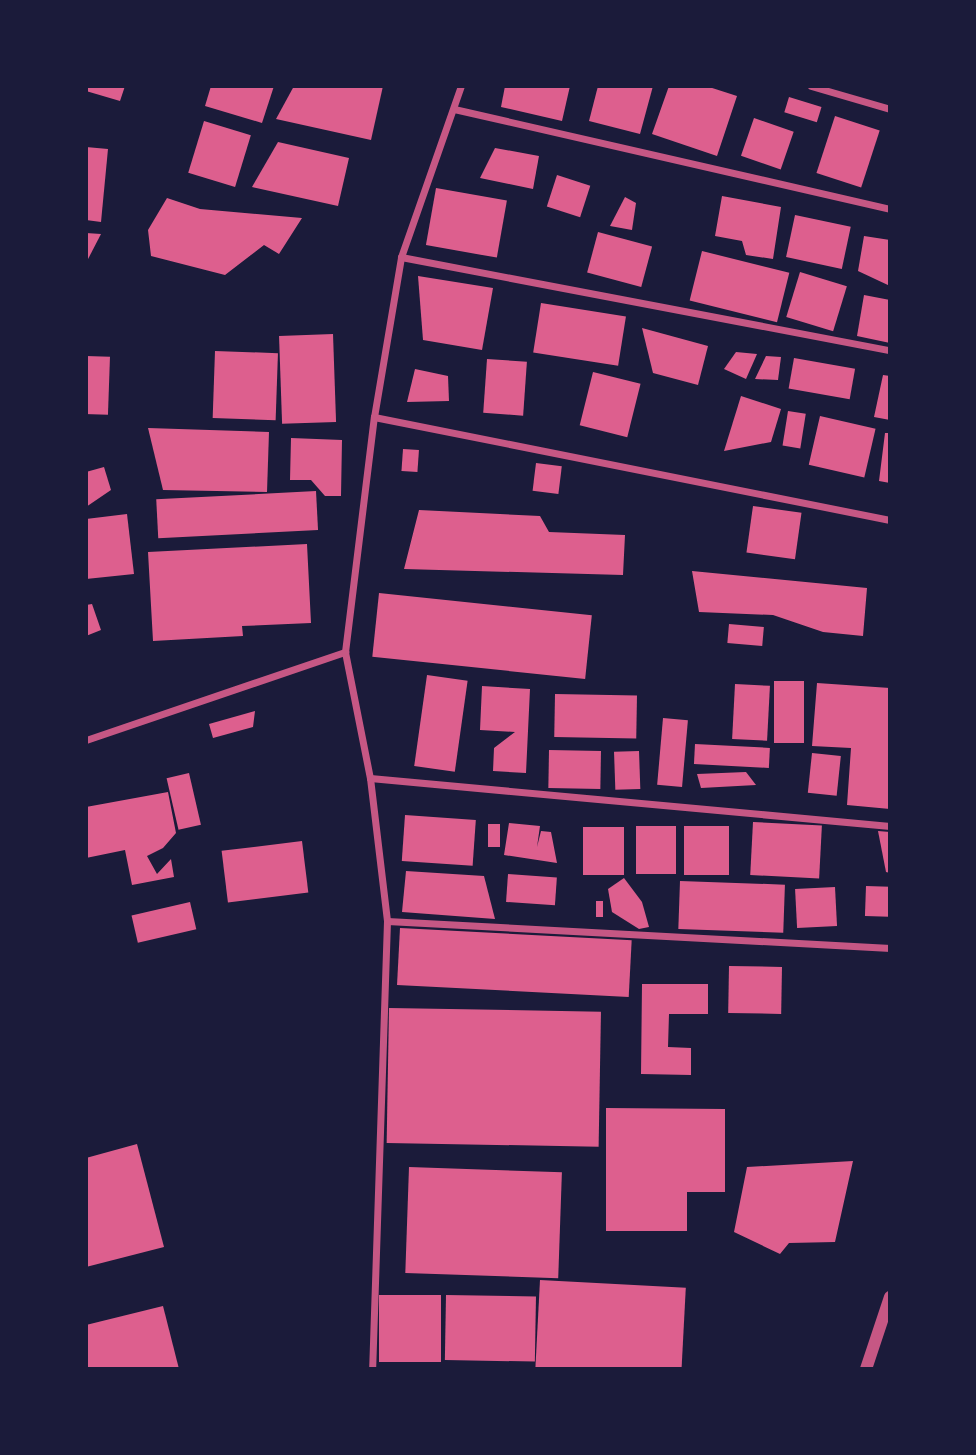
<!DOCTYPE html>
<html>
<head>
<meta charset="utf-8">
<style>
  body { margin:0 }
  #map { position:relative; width:976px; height:1455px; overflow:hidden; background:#1b1b3a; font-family:"Times New Roman",serif }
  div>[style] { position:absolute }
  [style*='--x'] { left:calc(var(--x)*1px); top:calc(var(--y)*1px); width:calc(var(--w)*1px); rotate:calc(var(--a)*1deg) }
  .building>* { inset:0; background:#dd5f8e; transform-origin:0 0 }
  .minor>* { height:7px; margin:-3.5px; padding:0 3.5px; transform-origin:3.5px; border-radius:3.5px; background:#c65784 }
  .tertiary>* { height:12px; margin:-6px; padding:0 6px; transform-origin:6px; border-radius:6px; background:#c65784 }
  span { translate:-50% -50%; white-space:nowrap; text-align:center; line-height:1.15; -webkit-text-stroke:5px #1b1b3a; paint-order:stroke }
  .frame { position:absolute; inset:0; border:88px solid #1b1b3a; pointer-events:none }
</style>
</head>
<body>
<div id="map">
  <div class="building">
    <div style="clip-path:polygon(86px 86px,125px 86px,120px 101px,86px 91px)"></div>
    <div style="clip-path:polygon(211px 86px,274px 86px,262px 123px,205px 106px)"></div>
    <div style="clip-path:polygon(294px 86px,383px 86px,371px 140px,276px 119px)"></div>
    <div style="clip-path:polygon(505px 86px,570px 86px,562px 121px,501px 107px)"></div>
    <div style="clip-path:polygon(598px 86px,653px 86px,640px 134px,589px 121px)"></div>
    <div style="clip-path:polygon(669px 86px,706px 86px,737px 96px,717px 156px,652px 134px)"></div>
    <div style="left:789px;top:97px;width:34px;height:16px;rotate:17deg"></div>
    <div style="left:835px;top:116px;width:47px;height:60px;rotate:18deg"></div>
    <div style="left:754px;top:118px;width:42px;height:40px;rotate:19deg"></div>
    <div style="left:204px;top:121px;width:49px;height:54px;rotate:17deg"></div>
    <div style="clip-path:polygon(278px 142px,349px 158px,338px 206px,252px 187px)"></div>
    <div style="clip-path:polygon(86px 147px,108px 149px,101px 222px,86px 220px)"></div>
    <div style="clip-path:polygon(495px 148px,539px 156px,533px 189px,480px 178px)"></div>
    <div style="left:557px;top:175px;width:35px;height:33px;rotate:18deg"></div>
    <div style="left:436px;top:188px;width:72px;height:58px;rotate:10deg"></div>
    <div style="clip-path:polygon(722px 196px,781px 207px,773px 259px,746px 255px,742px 241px,715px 236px)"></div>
    <div style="clip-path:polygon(625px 197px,636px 203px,632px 230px,610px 226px)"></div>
    <div style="clip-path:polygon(167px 198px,200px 209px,302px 218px,279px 254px,264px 245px,225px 275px,151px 256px,148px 230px)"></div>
    <div style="left:795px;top:215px;width:57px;height:43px;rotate:12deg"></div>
    <div style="left:598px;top:232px;width:56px;height:42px;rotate:15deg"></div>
    <div style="clip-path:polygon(86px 233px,101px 234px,86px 263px)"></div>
    <div style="clip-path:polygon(864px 236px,890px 240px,890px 286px,858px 271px)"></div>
    <div style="left:702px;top:251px;width:90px;height:51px;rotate:14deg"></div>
    <div style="left:800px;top:272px;width:49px;height:47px;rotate:17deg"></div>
    <div style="clip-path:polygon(418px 276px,493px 288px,482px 350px,423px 340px)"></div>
    <div style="clip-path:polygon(864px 295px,890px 300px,890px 343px,857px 336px)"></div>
    <div style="left:541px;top:303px;width:86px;height:50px;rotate:9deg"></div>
    <div style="clip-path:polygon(642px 328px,708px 346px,698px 385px,653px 373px)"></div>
    <div style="left:333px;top:334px;width:88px;height:54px;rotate:88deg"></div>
    <div style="left:215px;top:351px;width:63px;height:67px;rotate:2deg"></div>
    <div style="clip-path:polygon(736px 352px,757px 354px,746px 379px,724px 369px)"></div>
    <div style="left:86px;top:356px;width:24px;height:58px;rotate:2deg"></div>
    <div style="clip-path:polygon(766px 356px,781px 357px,778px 380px,755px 379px)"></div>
    <div style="left:794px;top:358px;width:62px;height:31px;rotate:10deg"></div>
    <div style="left:487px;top:359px;width:40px;height:54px;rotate:4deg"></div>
    <div style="clip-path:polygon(415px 369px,448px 376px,449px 401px,407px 402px)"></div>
    <div style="left:593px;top:372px;width:49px;height:55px;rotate:14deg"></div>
    <div style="clip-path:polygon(883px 375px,890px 376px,890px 420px,874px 417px)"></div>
    <div style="clip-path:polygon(741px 396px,781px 409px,771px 442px,724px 451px)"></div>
    <div style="left:788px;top:411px;width:18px;height:35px;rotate:9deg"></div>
    <div style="left:820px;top:416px;width:57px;height:50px;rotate:13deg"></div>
    <div style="clip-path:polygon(148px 428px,269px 432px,267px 492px,163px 490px)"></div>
    <div style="clip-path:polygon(885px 433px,890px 433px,890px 483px,879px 481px)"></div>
    <div style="clip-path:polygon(291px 438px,342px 440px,341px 496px,325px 496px,311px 480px,290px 480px)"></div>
    <div style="left:403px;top:449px;width:16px;height:22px;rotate:4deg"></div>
    <div style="left:536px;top:463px;width:26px;height:28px;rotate:7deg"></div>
    <div style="clip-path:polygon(104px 467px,111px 490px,86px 507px,86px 472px)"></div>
    <div style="left:316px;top:491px;width:39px;height:160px;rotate:87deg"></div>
    <div style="left:753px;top:506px;width:49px;height:47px;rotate:8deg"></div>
    <div style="clip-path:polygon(419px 510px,540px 516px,549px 532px,625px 535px,623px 575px,404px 569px)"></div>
    <div style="clip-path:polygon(127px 514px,134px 574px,86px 579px,86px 519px)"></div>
    <div style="clip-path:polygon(307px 544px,311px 623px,242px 626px,243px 636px,153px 641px,148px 552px)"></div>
    <div style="clip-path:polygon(692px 571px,867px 588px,863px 636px,823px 632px,773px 615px,699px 612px)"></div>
    <div style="left:379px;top:593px;width:214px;height:64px;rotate:6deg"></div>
    <div style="clip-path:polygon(92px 604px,101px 630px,86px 636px,86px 605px)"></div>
    <div style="left:729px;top:624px;width:35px;height:19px;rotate:5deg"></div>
    <div style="left:427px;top:675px;width:41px;height:92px;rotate:8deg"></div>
    <div style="left:774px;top:681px;width:30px;height:62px"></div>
    <div style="clip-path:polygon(817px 683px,890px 688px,890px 809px,847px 805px,851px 748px,812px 746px)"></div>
    <div style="left:735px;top:684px;width:35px;height:55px;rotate:3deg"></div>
    <div style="clip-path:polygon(482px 686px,530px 689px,526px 773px,493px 771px,494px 748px,515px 732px,480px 730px)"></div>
    <div style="left:555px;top:694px;width:82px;height:43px;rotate:1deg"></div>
    <div style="clip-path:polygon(255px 711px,253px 727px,213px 738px,209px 724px)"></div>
    <div style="left:663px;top:718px;width:25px;height:67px;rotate:5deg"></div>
    <div style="left:695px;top:744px;width:75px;height:20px;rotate:3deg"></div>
    <div style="left:549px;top:750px;width:52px;height:38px;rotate:1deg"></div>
    <div style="left:639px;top:751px;width:38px;height:25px;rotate:88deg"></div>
    <div style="left:812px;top:753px;width:29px;height:40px;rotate:6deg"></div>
    <div style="clip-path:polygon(746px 772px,756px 785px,701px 788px,697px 774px)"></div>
    <div style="left:189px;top:773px;width:53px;height:23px;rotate:77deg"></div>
    <div style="clip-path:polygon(168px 792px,176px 833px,163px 848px,147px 856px,157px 874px,171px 859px,174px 877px,132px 885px,125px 850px,86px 858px,86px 807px)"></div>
    <div style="left:405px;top:815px;width:71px;height:46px;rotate:4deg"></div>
    <div style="left:753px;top:822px;width:69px;height:53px;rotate:3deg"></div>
    <div style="clip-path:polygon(509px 823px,540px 826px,537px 847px,541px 831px,551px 832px,557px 863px,504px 855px)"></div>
    <div style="left:488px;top:824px;width:12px;height:23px"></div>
    <div style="left:636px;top:826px;width:40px;height:48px"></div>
    <div style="left:684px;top:826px;width:45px;height:49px"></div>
    <div style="left:583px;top:827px;width:41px;height:48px"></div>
    <div style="clip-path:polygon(878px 831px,890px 832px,890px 873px,886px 872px)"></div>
    <div style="left:302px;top:841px;width:52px;height:81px;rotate:83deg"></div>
    <div style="clip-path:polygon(406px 871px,484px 876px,495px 919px,402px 912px)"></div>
    <div style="left:508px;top:874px;width:49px;height:28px;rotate:4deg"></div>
    <div style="clip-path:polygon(624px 878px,642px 902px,649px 927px,639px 929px,612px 912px,608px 889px)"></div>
    <div style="left:680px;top:881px;width:105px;height:48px;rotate:2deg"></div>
    <div style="left:866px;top:886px;width:24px;height:30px;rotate:2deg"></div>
    <div style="left:835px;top:887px;width:39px;height:40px;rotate:87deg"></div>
    <div style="left:596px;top:901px;width:7px;height:16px"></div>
    <div style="left:190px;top:902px;width:28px;height:60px;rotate:77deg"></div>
    <div style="left:400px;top:928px;width:232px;height:57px;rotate:3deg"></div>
    <div style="left:729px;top:966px;width:53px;height:47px;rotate:1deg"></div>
    <div style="clip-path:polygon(642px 984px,708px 984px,708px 1014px,669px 1014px,668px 1047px,691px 1048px,691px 1075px,641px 1074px)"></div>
    <div style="left:389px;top:1008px;width:212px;height:135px;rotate:1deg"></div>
    <div style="clip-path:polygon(606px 1108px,725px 1109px,725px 1192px,687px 1192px,687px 1231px,606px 1231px)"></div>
    <div style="clip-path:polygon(137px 1144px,164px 1247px,86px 1267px,86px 1158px)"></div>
    <div style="clip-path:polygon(853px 1161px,835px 1242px,789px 1243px,780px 1254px,734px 1232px,747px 1167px)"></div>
    <div style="left:409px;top:1167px;width:153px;height:106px;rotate:2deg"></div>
    <div style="left:540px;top:1280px;width:146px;height:89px;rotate:3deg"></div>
    <div style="left:379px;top:1295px;width:62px;height:67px"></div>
    <div style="left:446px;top:1295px;width:90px;height:65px;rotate:1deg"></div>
    <div style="clip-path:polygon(163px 1306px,179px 1369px,86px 1369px,86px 1325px)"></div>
  </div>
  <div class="minor">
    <div style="--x:811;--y:86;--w:82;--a:16.2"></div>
    <div style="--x:454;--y:109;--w:447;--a:12.9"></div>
    <div style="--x:401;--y:257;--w:498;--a:10.8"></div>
    <div style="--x:374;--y:417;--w:526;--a:11.29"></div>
    <div style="--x:345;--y:652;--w:237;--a:-83"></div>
    <div style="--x:374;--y:417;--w:162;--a:-80.4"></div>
    <div style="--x:401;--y:257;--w:181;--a:-70.7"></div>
    <div style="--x:86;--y:740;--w:274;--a:-18.8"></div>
    <div style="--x:345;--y:652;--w:128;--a:78.8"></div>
    <div style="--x:370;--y:778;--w:144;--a:83.2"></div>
    <div style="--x:387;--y:921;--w:448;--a:91.9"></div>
    <div style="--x:370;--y:778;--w:522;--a:5.27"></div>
    <div style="--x:387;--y:921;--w:504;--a:3.07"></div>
  </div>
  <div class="tertiary">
    <div style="--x:866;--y:1369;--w:76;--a:-71.6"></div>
  </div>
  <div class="frame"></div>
</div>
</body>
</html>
